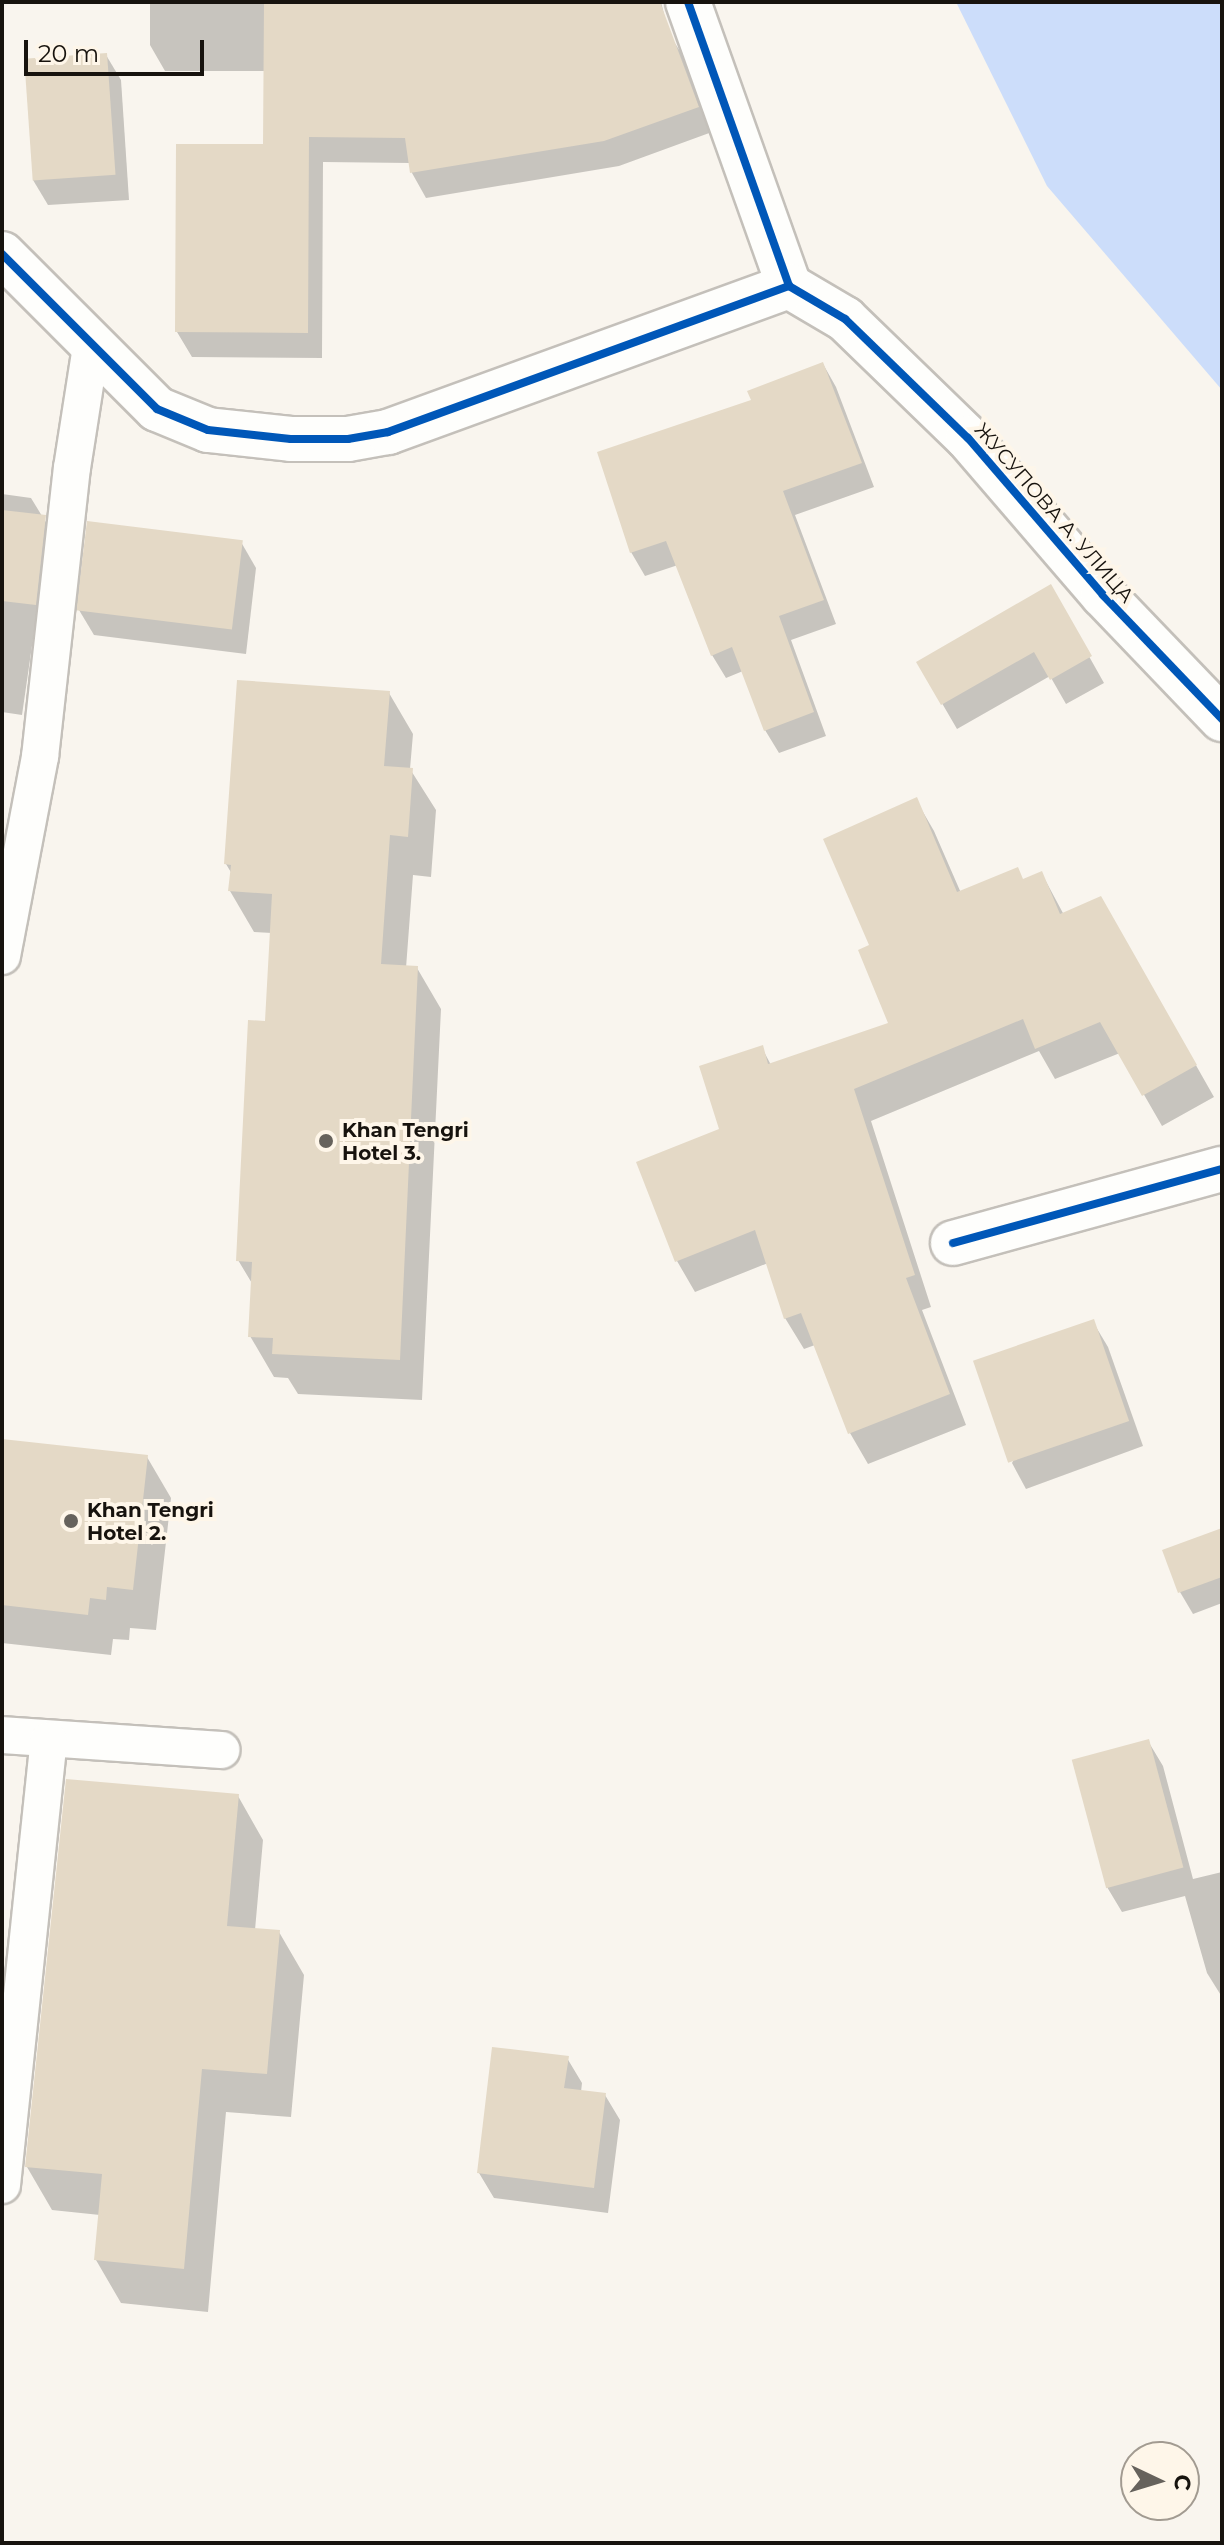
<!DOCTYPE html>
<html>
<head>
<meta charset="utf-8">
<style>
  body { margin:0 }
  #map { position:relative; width:1224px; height:2545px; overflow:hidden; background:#f9f5ee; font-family:Montserrat,sans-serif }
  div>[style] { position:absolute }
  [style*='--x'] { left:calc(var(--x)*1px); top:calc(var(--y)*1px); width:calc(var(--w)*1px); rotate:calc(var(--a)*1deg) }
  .water>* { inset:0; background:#ccddfa }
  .shadow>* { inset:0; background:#0003 }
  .building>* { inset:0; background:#e4d9c6; transform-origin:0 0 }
  .roads { filter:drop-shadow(2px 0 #c4c0ba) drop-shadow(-2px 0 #c4c0ba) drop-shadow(0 2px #c4c0ba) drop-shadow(0 -2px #c4c0ba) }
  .service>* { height:36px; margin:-18px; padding:0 18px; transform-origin:18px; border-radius:18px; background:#fefefc }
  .minor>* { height:44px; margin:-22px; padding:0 22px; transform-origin:22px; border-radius:22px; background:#fefefc }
  .cycleway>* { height:8px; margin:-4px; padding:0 4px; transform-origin:4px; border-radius:4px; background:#0057b8 }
  .dots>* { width:22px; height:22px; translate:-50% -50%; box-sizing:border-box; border:4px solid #fef6e9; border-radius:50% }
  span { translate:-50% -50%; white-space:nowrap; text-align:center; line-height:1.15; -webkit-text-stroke:8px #fef6e9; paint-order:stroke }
  .street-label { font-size:20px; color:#17130e }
  .poi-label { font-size:20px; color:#17130e; font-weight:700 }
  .left { translate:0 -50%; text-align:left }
  .frame { position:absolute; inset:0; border:4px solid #17130e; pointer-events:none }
  .north { position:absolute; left:1120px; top:2441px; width:80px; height:80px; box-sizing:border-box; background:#fef6e9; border:2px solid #a29b91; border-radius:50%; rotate:94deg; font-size:22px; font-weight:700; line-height:32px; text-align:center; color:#17130e }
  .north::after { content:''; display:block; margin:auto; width:28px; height:36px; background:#66625c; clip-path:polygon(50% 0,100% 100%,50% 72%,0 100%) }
  .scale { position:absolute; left:24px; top:40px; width:180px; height:36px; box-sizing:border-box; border:4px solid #17130e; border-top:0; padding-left:10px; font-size:24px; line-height:28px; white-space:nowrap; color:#17130e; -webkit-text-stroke:6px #fef6e9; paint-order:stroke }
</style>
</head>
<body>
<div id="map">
  <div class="water">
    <div style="clip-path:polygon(956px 2px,1222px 2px,1222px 390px,1047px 186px)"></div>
  </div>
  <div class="shadow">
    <div style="clip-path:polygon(150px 2px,661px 2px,669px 34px,685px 59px,712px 132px,619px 166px,426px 198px,412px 173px,410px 163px,323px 162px,322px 358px,192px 357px,177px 332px,265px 146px,266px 71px,165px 71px,150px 45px)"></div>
    <div style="clip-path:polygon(106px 55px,121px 80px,129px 200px,48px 205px,33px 180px)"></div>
    <div style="clip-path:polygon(823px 364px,836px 387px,874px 487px,795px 515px,836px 624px,791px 640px,826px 736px,779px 753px,765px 730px,743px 671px,726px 678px,712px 655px,678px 565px,645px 576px,631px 552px,753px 401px)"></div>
    <div style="clip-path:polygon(2px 494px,31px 498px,61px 547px,52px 634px,34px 632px,22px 715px,2px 712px)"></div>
    <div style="clip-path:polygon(241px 542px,256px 568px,246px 654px,94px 635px,79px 610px)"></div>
    <div style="clip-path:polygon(1050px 587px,1104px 683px,1066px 704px,1050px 676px,957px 729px,918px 662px)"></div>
    <div style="clip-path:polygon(389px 693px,413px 734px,410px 769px,436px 810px,431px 877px,413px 875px,406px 968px,417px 968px,441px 1009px,422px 1400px,298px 1394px,288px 1378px,274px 1377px,250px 1336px,253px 1285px,238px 1260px,267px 1023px,272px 933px,254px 932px,230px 891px,232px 874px,226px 864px)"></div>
    <div style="clip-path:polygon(916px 800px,934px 831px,961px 893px,1023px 881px,1042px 874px,1064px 915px,1101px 898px,1214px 1097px,1162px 1126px,1120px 1053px,1055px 1079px,1039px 1051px,871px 1121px,931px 1307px,922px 1310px,966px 1425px,868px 1464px,850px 1433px,815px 1345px,804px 1349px,785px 1318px,768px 1263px,695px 1292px,677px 1261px,722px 1130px,762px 1048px,771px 1065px,891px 1024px,872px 946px)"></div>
    <div style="clip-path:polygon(1093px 1322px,1108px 1347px,1143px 1446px,1026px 1489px,1012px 1463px)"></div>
    <div style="clip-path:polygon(2px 1441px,147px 1457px,171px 1498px,156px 1630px,130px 1628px,129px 1640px,113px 1639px,111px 1655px,2px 1643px)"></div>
    <div style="clip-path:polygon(1222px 1530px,1222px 1603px,1193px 1614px,1180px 1592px)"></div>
    <div style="clip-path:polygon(1148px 1741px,1163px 1766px,1193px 1879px,1222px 1872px,1222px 1997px,1207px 1973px,1185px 1896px,1122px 1912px,1107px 1887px,1074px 1761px)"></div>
    <div style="clip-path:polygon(238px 1796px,263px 1840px,255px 1930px,279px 1932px,304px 1975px,291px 2117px,226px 2112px,208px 2312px,121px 2303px,96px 2260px,100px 2215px,52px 2210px,27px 2167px)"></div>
    <div style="clip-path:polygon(567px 2058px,582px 2083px,581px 2092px,605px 2095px,620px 2120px,608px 2213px,494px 2198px,479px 2173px)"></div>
  </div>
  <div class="building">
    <div style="clip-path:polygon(264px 2px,660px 2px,699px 107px,604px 141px,410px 173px,405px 138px,309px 137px,308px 333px,175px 332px,176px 144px,263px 144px)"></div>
    <div style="left:107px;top:53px;width:122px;height:83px;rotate:86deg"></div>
    <div style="clip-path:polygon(823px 362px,862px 463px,783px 491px,824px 600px,779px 616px,814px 712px,764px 731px,732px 647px,711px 656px,666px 541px,630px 553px,597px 452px,751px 400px,747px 391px)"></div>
    <div style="clip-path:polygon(2px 510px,46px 515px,36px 605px,2px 601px)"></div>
    <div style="left:87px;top:521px;width:157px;height:90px;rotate:7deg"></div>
    <div style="clip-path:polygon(1051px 584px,1092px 656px,1050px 680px,1034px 652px,941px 705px,916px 662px)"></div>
    <div style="clip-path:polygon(237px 680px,390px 691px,384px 766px,413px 768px,408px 837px,390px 835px,381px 964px,418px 966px,400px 1360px,272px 1354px,273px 1338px,248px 1337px,252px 1262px,236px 1261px,248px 1020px,265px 1021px,272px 894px,228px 891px,231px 865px,224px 864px)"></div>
    <div style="clip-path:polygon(917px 797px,957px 892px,1018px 867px,1023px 879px,1042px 871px,1060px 914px,1101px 896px,1197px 1065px,1142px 1096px,1100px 1022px,1035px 1049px,1023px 1019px,854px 1089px,915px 1275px,906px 1278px,950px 1394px,848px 1434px,801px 1313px,784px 1319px,755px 1230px,675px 1262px,636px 1162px,719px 1129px,699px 1066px,763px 1045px,768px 1064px,888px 1023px,858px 950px,869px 945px,823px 839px)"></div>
    <div style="left:1094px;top:1319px;width:108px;height:128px;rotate:71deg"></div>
    <div style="clip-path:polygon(2px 1439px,148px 1455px,133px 1590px,107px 1587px,106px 1600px,90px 1598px,88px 1615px,2px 1605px)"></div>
    <div style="clip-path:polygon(1222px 1528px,1222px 1577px,1178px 1593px,1162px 1550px)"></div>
    <div style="left:1149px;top:1739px;width:133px;height:80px;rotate:75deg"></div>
    <div style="clip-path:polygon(66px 1779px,239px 1794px,227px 1926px,280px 1930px,267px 2074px,202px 2069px,184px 2269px,94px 2260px,102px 2174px,25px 2167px)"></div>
    <div style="clip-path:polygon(492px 2047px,569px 2056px,564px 2088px,606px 2093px,594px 2188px,477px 2173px)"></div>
  </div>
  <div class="roads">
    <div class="service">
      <div style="--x:2;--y:956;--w:203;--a:-79.2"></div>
      <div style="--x:40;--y:757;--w:291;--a:-83.7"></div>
      <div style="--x:72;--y:468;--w:122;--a:-81.1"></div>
      <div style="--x:2;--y:1735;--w:220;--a:3.9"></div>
      <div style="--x:2;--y:2185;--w:447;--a:-84"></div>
    </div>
    <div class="minor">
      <div style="--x:688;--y:2;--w:301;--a:70.4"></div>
      <div style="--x:789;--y:286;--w:65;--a:30.5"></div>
      <div style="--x:845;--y:319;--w:171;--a:44.1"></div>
      <div style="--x:968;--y:438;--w:207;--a:49.3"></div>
      <div style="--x:1103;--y:595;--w:172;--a:46.2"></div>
      <div style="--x:2;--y:254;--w:219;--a:45"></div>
      <div style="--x:157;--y:409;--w:55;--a:22.4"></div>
      <div style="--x:208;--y:430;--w:83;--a:6.2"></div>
      <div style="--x:291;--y:439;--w:57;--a:0"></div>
      <div style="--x:348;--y:439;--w:41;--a:-9.9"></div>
      <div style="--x:388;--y:432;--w:427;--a:-20"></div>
      <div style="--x:953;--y:1243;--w:279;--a:-15.4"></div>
    </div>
  </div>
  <div class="cycleway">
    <div style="--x:688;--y:2;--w:301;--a:70.4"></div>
    <div style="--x:789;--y:286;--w:65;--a:30.5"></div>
    <div style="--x:845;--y:319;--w:171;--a:44.1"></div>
    <div style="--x:968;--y:438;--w:207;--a:49.3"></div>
    <div style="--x:1103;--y:595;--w:172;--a:46.2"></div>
    <div style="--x:2;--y:254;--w:219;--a:45"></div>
    <div style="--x:157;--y:409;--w:55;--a:22.4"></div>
    <div style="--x:208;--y:430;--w:83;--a:6.2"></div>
    <div style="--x:291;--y:439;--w:57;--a:0"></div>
    <div style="--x:348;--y:439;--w:41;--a:-9.9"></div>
    <div style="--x:388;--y:432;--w:427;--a:-20"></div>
    <div style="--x:953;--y:1243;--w:279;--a:-15.4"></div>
  </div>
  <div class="dots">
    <div style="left:326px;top:1141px;background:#66625c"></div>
    <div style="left:71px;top:1521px;background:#66625c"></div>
  </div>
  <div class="street-label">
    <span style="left:1054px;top:513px;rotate:49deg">ЖУСУПОВА А. УЛИЦА</span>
  </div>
  <div class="poi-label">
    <span class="left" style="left:342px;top:1142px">Khan Tengri<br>Hotel 3.</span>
    <span class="left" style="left:87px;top:1522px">Khan Tengri<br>Hotel 2.</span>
  </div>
  <div class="frame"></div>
  <div class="north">С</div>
  <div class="scale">20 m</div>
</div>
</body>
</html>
